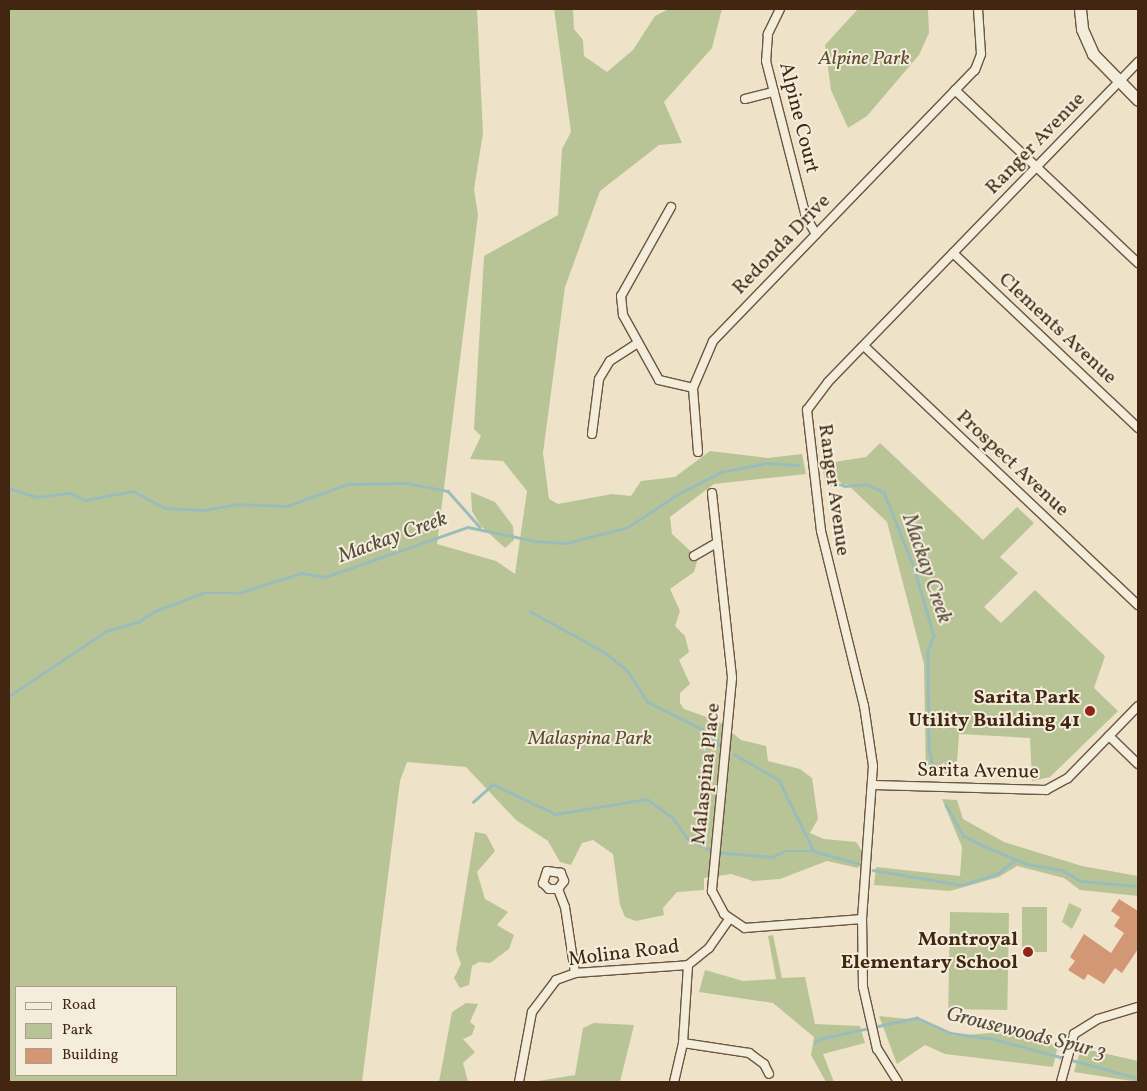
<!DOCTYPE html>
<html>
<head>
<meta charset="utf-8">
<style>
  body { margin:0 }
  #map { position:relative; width:1147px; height:1091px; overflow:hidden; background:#eee3c8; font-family:Vollkorn,serif }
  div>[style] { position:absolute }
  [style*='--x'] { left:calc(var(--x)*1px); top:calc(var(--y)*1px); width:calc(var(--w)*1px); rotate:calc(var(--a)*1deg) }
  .green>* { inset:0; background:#b9c496; transform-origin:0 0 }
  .stream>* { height:2.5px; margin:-1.25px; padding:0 1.25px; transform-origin:1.25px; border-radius:1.25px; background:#9abdbb }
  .building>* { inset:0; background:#d29775 }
  .roads { filter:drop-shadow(1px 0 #6d5540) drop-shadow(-1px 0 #6d5540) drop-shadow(0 1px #6d5540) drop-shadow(0 -1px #6d5540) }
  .street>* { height:8px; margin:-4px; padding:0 4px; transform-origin:4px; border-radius:4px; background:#f4eddb }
  .secondary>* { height:11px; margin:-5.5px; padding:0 5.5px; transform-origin:5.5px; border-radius:5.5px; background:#f4eddb }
  .dots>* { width:14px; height:14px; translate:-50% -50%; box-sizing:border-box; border:2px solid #f4eddb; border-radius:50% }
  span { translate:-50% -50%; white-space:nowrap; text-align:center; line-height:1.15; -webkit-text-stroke:4px #f4eddb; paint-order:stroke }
  .park-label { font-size:20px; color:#604e33; font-style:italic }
  .street-label { font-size:20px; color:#422612 }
  .poi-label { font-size:20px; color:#422612; font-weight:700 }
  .right { translate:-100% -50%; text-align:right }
  .water-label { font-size:21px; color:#584c3c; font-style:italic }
  .frame { position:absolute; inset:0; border:10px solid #422612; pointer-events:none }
  .legend { position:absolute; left:15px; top:986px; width:162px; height:90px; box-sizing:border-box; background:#f4eddb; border:1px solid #ad9d8b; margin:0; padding:6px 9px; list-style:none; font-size:15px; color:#422612 }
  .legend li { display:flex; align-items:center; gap:10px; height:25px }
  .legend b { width:25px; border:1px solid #ad9d8b }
</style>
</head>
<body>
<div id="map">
  <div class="green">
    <div style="clip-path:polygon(evenodd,9px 9px,477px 9px,483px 133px,474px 189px,478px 215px,437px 544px,496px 561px,515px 574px,527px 491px,503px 461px,470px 459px,481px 436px,474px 429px,484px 256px,558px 215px,562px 149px,571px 132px,554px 9px,573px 9px,574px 29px,583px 40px,584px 56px,607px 72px,633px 50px,655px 16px,669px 9px,722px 9px,712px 48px,664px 102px,682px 143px,659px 145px,600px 191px,565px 287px,543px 453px,549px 499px,558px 504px,612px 494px,631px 496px,641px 481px,675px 477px,710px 451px,768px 458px,802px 454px,806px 474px,714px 484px,670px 517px,672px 534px,698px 558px,694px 572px,670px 589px,680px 611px,675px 626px,685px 636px,689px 652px,679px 660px,690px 684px,680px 693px,680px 703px,684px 709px,718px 721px,741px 740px,766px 746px,768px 761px,800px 769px,812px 778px,818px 819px,810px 833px,824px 839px,856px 842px,864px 854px,858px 868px,827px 861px,780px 879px,753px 881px,731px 874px,704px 878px,704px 890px,677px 892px,663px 908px,664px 915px,636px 921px,625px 917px,620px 905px,613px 854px,593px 840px,582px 843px,571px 865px,560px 862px,548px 841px,516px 820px,466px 767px,407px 762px,400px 781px,362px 1082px,9px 1082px,9px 9px,16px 987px,176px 987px,176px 1075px,16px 1075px,16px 987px)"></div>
    <div style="clip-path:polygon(858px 9px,928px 9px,929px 33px,919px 55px,867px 116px,848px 128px,831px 90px,825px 45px)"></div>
    <div style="clip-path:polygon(880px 443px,983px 540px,1017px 507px,1034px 523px,1000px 557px,1018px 573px,984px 607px,1001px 623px,1035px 590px,1105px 656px,1094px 688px,1118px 711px,1050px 777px,1032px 781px,1030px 738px,959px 734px,956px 777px,926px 776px,924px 664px,887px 522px,847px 484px,826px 487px,822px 464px,866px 457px)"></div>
    <div style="clip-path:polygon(471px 492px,495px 502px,513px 526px,514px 540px,505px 548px,480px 525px,472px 511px)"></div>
    <div style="clip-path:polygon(942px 799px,957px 800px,963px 819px,1004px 842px,1082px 866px,1138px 876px,1138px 896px,1080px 890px,1064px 878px,1017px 866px,999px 877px,950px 891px,874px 885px,876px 867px,960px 876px,962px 847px)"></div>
    <div style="clip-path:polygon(475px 832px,486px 834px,495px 851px,477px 872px,485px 899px,508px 912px,497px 925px,514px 935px,509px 949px,490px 963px,479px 962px,472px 966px,469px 985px,460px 988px,454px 978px,461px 964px,456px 950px)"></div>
    <div style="clip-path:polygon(1069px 903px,1082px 909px,1072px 929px,1062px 922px)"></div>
    <div style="left:1047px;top:907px;width:45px;height:25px;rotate:90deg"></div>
    <div style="left:1009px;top:913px;width:97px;height:59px;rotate:91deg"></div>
    <div style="clip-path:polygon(773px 935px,782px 978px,805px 977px,815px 1024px,860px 1026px,865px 1043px,823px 1054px,834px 1082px,826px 1082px,811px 1055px,814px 1037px,773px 1003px,699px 992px,705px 970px,743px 981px,776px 979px,768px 936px)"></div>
    <div style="clip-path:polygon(466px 1003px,478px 1004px,470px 1022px,475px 1026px,472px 1035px,463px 1039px,475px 1052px,463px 1063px,468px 1082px,439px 1082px,452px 1012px)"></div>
    <div style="clip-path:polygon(879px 1016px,917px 1020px,953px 1036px,1004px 1032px,1058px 1045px,1053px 1067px,945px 1054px,925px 1045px,897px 1064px)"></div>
    <div style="clip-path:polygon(594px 1023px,634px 1025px,620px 1082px,532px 1082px,575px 1075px,583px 1028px)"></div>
    <div style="clip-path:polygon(1081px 1048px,1138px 1061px,1138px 1082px,1074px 1072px)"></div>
  </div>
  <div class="stream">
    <div style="--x:828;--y:480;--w:18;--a:19"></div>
    <div style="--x:845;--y:486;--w:21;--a:-5"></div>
    <div style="--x:866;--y:484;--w:20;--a:24"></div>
    <div style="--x:884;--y:492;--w:84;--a:68.3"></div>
    <div style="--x:915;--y:570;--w:69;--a:73.9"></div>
    <div style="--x:934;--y:636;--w:16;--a:112"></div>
    <div style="--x:928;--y:651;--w:97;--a:89.4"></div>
    <div style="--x:929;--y:748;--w:25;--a:78"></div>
    <div style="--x:9;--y:488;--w:28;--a:18"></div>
    <div style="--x:36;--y:497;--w:35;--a:-7"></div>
    <div style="--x:71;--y:493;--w:16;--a:27"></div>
    <div style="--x:85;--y:500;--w:49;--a:-10.6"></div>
    <div style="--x:133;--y:491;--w:36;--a:28"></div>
    <div style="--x:165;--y:508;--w:39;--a:3"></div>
    <div style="--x:204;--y:510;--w:34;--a:-10"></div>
    <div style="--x:237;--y:504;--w:50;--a:2.3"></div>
    <div style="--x:287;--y:506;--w:64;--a:-20.1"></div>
    <div style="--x:347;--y:484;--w:60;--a:-1"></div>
    <div style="--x:407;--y:483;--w:42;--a:11"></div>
    <div style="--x:448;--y:491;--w:48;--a:48.4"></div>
    <div style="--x:530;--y:611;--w:85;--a:29"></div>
    <div style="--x:604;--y:652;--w:29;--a:38"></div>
    <div style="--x:627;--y:670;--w:38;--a:57"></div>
    <div style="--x:648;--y:702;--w:60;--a:26.6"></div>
    <div style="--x:702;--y:729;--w:25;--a:42"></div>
    <div style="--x:9;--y:696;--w:117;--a:-33.8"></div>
    <div style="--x:106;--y:631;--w:33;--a:-16"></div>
    <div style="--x:138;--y:622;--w:20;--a:-33"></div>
    <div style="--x:155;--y:611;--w:51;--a:-20.6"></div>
    <div style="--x:203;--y:593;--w:35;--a:0"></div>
    <div style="--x:238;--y:593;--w:67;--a:-17.4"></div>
    <div style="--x:302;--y:573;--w:23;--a:10"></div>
    <div style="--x:325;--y:577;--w:151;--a:-19.3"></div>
    <div style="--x:468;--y:527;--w:68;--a:11.8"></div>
    <div style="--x:535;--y:541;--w:32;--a:4"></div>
    <div style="--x:567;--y:543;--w:63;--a:-14.7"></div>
    <div style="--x:628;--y:527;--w:60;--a:-33.4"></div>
    <div style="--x:678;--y:494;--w:48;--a:-27.1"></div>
    <div style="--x:721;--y:472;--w:47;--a:-11.1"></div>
    <div style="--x:767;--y:463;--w:31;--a:4"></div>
    <div style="--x:734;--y:754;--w:52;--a:30"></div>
    <div style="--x:779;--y:780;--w:79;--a:63.8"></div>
    <div style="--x:473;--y:802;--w:27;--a:-42"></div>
    <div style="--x:493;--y:784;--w:69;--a:25.8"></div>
    <div style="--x:555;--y:814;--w:93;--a:-9.3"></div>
    <div style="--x:647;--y:799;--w:32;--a:36"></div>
    <div style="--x:673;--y:818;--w:24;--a:55"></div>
    <div style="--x:687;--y:838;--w:31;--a:27"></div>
    <div style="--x:715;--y:852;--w:57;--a:5"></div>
    <div style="--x:772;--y:857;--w:14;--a:-25"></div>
    <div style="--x:785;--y:851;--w:29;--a:0"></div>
    <div style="--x:814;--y:851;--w:48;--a:15.8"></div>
    <div style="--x:946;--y:805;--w:36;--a:60"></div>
    <div style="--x:964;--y:836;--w:22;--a:27"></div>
    <div style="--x:984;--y:846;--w:47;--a:22.7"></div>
    <div style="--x:1027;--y:864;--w:36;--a:10"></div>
    <div style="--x:1062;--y:870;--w:22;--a:30"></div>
    <div style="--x:1081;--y:881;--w:57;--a:5"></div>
    <div style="--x:873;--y:870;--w:90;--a:9.6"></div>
    <div style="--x:962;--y:885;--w:38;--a:-18"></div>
    <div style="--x:998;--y:873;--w:23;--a:-38"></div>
    <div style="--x:878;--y:1026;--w:40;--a:-12"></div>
    <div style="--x:917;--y:1018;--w:36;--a:24"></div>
    <div style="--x:950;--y:1033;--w:44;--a:7.8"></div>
    <div style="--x:994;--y:1039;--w:149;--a:15.2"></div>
    <div style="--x:815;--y:1043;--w:6;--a:-45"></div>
    <div style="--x:819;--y:1039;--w:47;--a:-12.3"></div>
  </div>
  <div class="building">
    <div style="clip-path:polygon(1119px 899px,1138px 911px,1138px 949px,1122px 973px,1115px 968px,1104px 984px,1088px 974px,1084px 980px,1068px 970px,1075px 961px,1070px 957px,1084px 934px,1111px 953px,1124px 933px,1114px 926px,1120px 917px,1111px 911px)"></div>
  </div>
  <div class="roads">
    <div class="street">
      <div style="--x:780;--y:9;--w:28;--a:116"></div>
      <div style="--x:768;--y:34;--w:27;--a:94"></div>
      <div style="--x:766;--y:61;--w:161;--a:75.6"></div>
      <div style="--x:806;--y:217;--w:20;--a:60"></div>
      <div style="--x:955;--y:90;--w:252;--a:43.4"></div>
      <div style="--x:745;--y:99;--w:30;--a:-14"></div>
      <div style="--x:671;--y:207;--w:102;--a:119.3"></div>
      <div style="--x:621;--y:296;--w:19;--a:84"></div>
      <div style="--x:623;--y:315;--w:74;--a:61"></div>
      <div style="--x:659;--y:380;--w:35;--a:13"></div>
      <div style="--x:953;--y:253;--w:255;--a:43.4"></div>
      <div style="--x:864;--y:346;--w:377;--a:43.4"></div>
      <div style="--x:592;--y:434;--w:55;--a:-82.7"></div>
      <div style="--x:599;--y:379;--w:21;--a:-59"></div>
      <div style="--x:610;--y:361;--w:31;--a:-33"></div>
      <div style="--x:698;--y:452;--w:64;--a:-94.5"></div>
      <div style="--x:693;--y:388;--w:51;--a:-66.9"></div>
      <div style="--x:713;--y:341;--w:377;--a:-46"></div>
      <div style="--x:975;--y:70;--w:17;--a:-69"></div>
      <div style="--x:981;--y:54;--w:45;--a:-93.8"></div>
      <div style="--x:712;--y:493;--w:186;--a:83.8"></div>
      <div style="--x:732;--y:678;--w:214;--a:95.4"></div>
      <div style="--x:712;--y:891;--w:26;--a:62"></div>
      <div style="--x:724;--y:914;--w:25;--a:34"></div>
      <div style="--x:745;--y:928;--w:117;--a:-4.4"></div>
      <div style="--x:694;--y:556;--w:24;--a:-30"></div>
      <div style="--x:1109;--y:736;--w:40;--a:44"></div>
      <div style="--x:874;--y:785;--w:172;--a:1.7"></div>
      <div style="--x:1046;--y:790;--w:25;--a:-29"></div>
      <div style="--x:1068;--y:778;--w:100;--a:-45.8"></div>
      <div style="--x:558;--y:889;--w:10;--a:-53"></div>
      <div style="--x:564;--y:881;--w:9;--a:-111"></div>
      <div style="--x:561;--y:873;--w:14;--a:-172"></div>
      <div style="--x:547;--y:871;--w:13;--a:108"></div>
      <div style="--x:543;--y:883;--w:8;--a:45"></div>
      <div style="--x:549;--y:889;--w:9;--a:0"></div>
      <div style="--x:558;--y:889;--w:19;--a:69"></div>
      <div style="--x:565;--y:907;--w:67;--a:81.4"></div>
      <div style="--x:683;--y:1043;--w:67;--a:8.6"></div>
      <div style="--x:749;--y:1053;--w:19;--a:36"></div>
      <div style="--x:764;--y:1064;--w:11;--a:63"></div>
      <div style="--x:519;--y:1082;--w:71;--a:-79.5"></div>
      <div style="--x:532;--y:1012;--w:40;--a:-53"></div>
      <div style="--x:556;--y:980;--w:20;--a:-20"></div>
      <div style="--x:575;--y:973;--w:113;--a:-4"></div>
      <div style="--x:688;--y:965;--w:27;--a:-39"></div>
      <div style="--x:709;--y:948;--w:35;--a:-55"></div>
      <div style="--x:674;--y:1082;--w:40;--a:-77"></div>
      <div style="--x:683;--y:1043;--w:78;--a:-86.3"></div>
      <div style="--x:898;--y:1082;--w:39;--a:-122"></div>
      <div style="--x:877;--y:1049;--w:64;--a:-102.7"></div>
      <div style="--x:863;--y:987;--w:68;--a:-90.8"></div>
      <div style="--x:862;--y:919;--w:153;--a:-85.9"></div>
      <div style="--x:873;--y:766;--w:61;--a:-98.5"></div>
      <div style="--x:864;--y:706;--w:180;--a:-103.8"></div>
      <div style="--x:821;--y:531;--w:122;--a:-96.6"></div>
      <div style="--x:807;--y:410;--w:35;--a:-53"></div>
      <div style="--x:828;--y:382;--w:446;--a:-45.9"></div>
      <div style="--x:1061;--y:1082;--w:50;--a:-74.8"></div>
      <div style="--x:1074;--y:1034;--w:28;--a:-32"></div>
      <div style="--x:1098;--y:1019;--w:42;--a:-16.7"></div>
    </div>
    <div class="secondary">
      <div style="--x:1080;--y:9;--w:20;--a:84"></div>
      <div style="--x:1082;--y:29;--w:27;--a:66"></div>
      <div style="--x:1093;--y:54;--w:64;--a:45.6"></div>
    </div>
  </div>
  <div class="dots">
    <div style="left:1090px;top:711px;background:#8f2418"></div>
    <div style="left:1028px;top:952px;background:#8f2418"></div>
  </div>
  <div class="park-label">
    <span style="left:864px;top:59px">Alpine Park</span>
    <span style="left:590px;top:739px">Malaspina Park</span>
  </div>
  <div class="street-label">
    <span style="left:798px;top:118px;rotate:76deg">Alpine Court</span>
    <span style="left:1036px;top:144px;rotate:-46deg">Ranger Avenue</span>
    <span style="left:782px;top:245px;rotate:-46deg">Redonda Drive</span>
    <span style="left:1057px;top:329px;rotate:43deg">Clements Avenue</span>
    <span style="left:1012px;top:464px;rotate:43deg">Prospect Avenue</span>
    <span style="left:833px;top:490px;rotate:82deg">Ranger Avenue</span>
    <span style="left:978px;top:772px;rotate:1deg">Sarita Avenue</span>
    <span style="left:707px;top:774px;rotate:-84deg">Malaspina Place</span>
    <span style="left:624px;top:954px;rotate:-7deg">Molina Road</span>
  </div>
  <div class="poi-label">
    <span class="right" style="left:1080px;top:710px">Sarita Park<br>Utility Building 41</span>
    <span class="right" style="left:1018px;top:952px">Montroyal<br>Elementary School</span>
  </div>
  <div class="water-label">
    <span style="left:393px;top:538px;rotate:-20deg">Mackay Creek</span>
    <span style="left:926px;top:569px;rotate:71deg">Mackay Creek</span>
    <span style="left:1026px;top:1034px;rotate:14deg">Grousewoods Spur 3</span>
  </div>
  <div class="frame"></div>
  <ul class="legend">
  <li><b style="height:6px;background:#f4eddb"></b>Road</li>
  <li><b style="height:14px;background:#b9c496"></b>Park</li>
  <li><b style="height:14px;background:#d29775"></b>Building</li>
  </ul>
</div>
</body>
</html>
